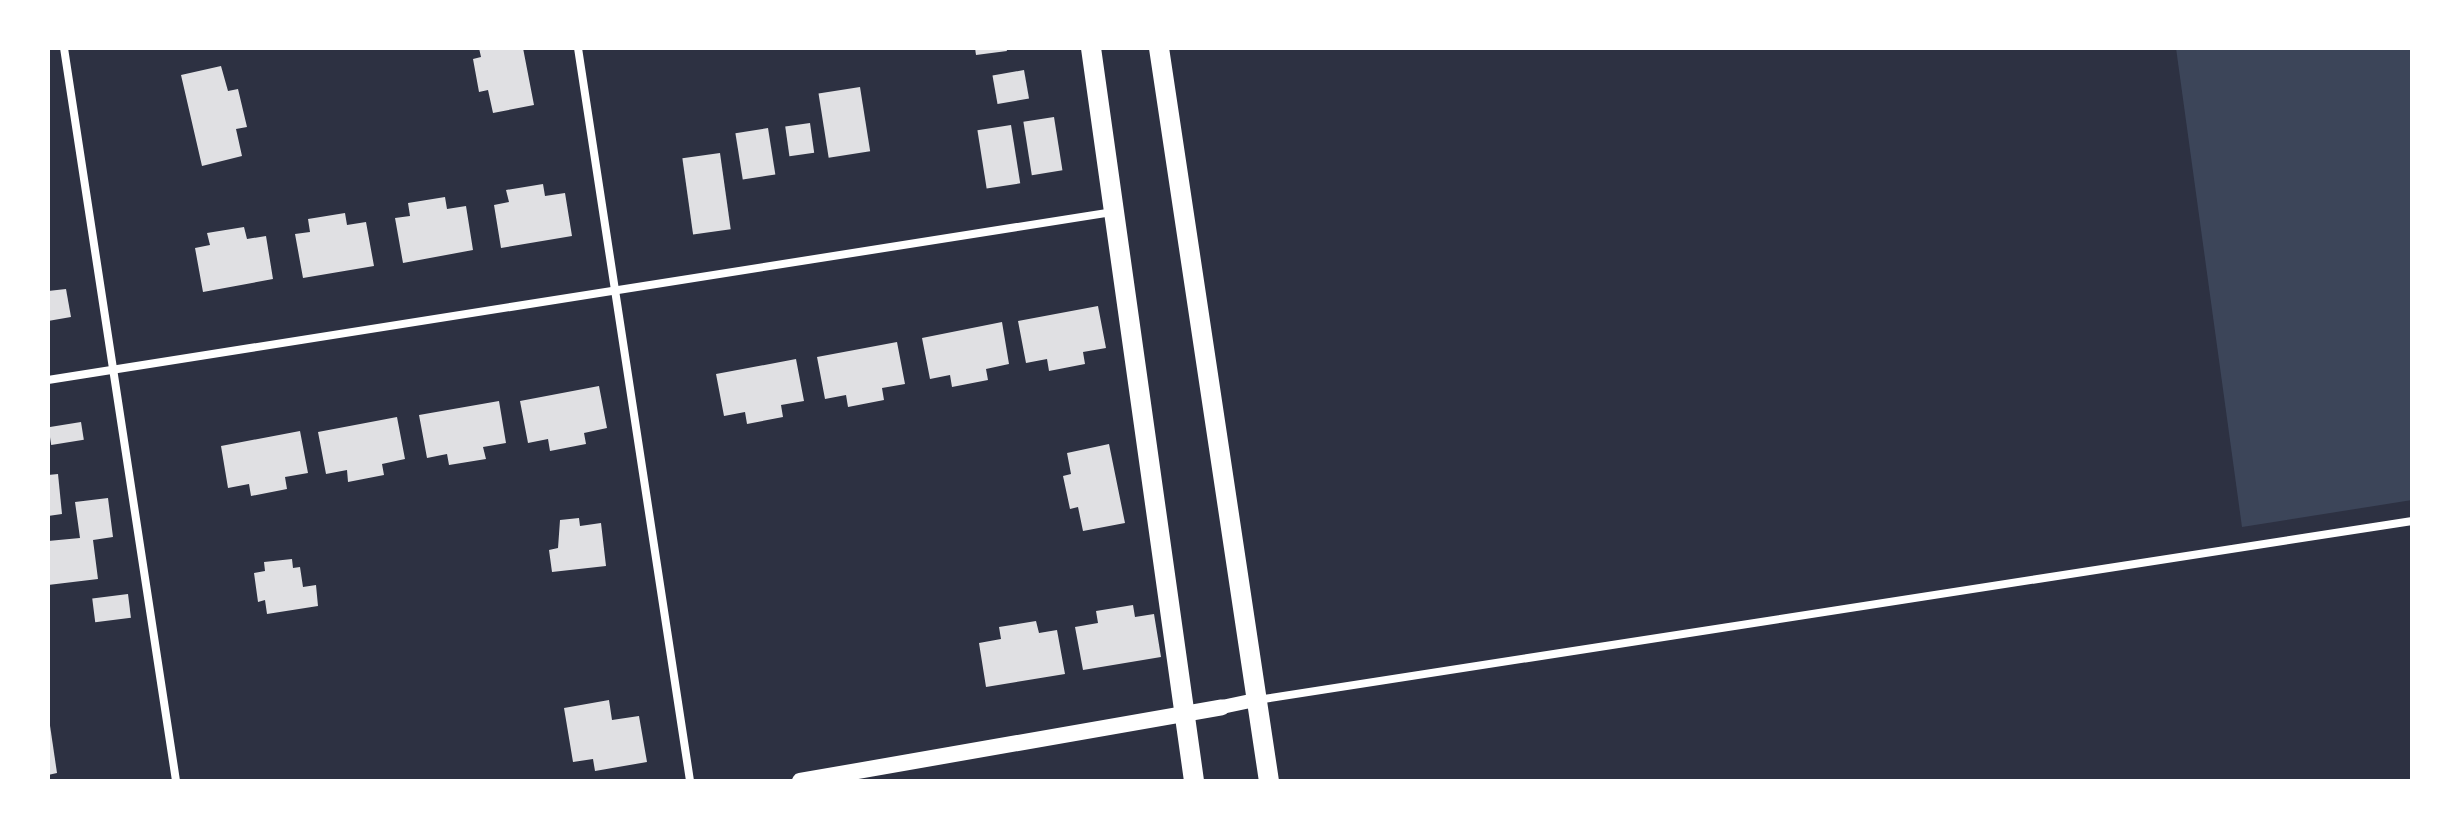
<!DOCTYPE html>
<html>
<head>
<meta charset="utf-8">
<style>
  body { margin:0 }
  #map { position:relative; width:2460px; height:829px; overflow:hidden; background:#2d3142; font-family:Ubuntu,sans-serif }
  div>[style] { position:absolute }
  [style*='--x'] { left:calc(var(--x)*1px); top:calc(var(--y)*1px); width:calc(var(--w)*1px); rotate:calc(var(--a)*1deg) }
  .green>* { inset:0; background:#3c4559 }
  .building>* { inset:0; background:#e0e0e3; transform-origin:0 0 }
  .minor>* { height:8px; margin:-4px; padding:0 4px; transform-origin:4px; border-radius:4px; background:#fff }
  .tertiary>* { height:14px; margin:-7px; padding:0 7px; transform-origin:7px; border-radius:7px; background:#fff }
  .secondary>* { height:16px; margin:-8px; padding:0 8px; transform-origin:8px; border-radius:8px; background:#fff }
  .primary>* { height:20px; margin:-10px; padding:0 10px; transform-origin:10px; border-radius:10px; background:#fff }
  span { translate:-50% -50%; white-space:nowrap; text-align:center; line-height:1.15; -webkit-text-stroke:8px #fff; paint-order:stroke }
  .frame { position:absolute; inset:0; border:50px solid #fff; pointer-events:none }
</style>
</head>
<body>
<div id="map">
  <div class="green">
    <div style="clip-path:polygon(2176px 48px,2412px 48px,2412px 500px,2242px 527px)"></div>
  </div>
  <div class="building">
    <div style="clip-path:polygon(479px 48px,523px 48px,534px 105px,493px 113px,488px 90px,479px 92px,473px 59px,481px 57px)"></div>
    <div style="clip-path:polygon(975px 48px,1006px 48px,1007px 51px,976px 55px)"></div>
    <div style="clip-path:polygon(221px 66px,228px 91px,238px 89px,247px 127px,236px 129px,242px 156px,202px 166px,181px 75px)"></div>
    <div style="left:1024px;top:70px;width:29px;height:32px;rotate:80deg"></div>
    <div style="left:860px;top:87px;width:65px;height:42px;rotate:81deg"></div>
    <div style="left:1054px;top:117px;width:54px;height:31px;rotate:81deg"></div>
    <div style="left:810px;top:123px;width:30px;height:25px;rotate:82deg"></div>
    <div style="left:1011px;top:125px;width:59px;height:34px;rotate:81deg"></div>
    <div style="left:768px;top:128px;width:47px;height:33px;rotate:81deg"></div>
    <div style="left:720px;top:153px;width:77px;height:38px;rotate:82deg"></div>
    <div style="clip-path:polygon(543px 184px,545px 196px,565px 193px,572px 236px,501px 248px,494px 205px,509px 202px,506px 190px)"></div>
    <div style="clip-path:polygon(445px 197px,447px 209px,466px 206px,473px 250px,403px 263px,395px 218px,410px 216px,408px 203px)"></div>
    <div style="clip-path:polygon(345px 213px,347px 225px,366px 222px,374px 266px,303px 278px,295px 234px,310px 232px,308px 219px)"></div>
    <div style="clip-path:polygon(244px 227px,247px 239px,266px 236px,273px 279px,203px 292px,195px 248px,210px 245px,207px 233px)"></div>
    <div style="clip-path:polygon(66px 289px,71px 317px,48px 321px,48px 291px)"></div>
    <div style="clip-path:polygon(1098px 306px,1106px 348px,1083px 352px,1085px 364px,1049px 371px,1047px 359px,1026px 363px,1018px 321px)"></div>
    <div style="clip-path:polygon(1002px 322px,1009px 364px,986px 369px,988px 380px,952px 387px,950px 375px,930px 379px,922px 338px)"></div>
    <div style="clip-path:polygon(897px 342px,905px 384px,882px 388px,884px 400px,848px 407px,846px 395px,825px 399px,817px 357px)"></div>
    <div style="clip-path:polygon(796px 359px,804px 401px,781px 405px,783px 417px,747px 424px,745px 412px,724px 416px,716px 374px)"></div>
    <div style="clip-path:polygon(599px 386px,607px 428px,584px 433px,586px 444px,550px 451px,548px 439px,528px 443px,520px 401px)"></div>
    <div style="clip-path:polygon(499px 401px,506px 443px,483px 447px,486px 459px,449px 465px,447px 454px,427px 458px,419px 415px)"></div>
    <div style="clip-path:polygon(397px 417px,405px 459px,382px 464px,384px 475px,348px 482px,347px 470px,326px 474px,318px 432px)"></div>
    <div style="left:81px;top:422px;width:18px;height:33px;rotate:81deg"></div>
    <div style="clip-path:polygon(300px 431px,308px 473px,285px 477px,287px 489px,251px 496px,249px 484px,228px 488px,221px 446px)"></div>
    <div style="clip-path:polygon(1109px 444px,1125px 523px,1083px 531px,1078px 507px,1070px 509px,1063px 476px,1071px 474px,1067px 453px)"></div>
    <div style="clip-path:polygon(58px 474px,62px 514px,48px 516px,48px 475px)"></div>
    <div style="clip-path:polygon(108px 498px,113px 537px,93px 540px,98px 579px,48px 585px,48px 541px,80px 538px,75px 502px)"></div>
    <div style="clip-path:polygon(579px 518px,580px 526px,601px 523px,606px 566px,552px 572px,549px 550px,558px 548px,560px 520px)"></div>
    <div style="clip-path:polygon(292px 559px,293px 568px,300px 567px,303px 587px,316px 585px,318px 606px,267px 614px,265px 600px,258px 602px,254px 573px,265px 571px,264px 562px)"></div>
    <div style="left:128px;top:594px;width:24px;height:36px;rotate:83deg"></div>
    <div style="clip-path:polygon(1133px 605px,1135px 617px,1154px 614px,1161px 657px,1083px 670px,1075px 627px,1098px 623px,1096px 611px)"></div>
    <div style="clip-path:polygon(1036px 621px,1039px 633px,1057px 630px,1065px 674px,986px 687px,979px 643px,1001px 639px,999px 627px)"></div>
    <div style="clip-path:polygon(609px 700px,612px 720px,639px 716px,647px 762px,595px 771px,593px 759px,573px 762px,564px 708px)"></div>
    <div style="clip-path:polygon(48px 712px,57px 773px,48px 775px)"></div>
  </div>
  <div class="minor">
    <div style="--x:64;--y:48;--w:742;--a:81.31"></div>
    <div style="--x:578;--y:48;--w:742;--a:81.31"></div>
    <div style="--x:48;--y:380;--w:1077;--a:-8.97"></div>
    <div style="--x:1257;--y:700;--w:1169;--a:-8.81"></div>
  </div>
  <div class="tertiary">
    <div style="--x:1222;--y:707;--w:35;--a:-12"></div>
  </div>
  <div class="secondary">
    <div style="--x:800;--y:781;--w:428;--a:-9.9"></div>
  </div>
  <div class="primary">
    <div style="--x:1091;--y:48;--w:740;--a:82"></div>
    <div style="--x:1159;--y:48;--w:741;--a:81.47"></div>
  </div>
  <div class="frame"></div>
</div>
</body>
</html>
